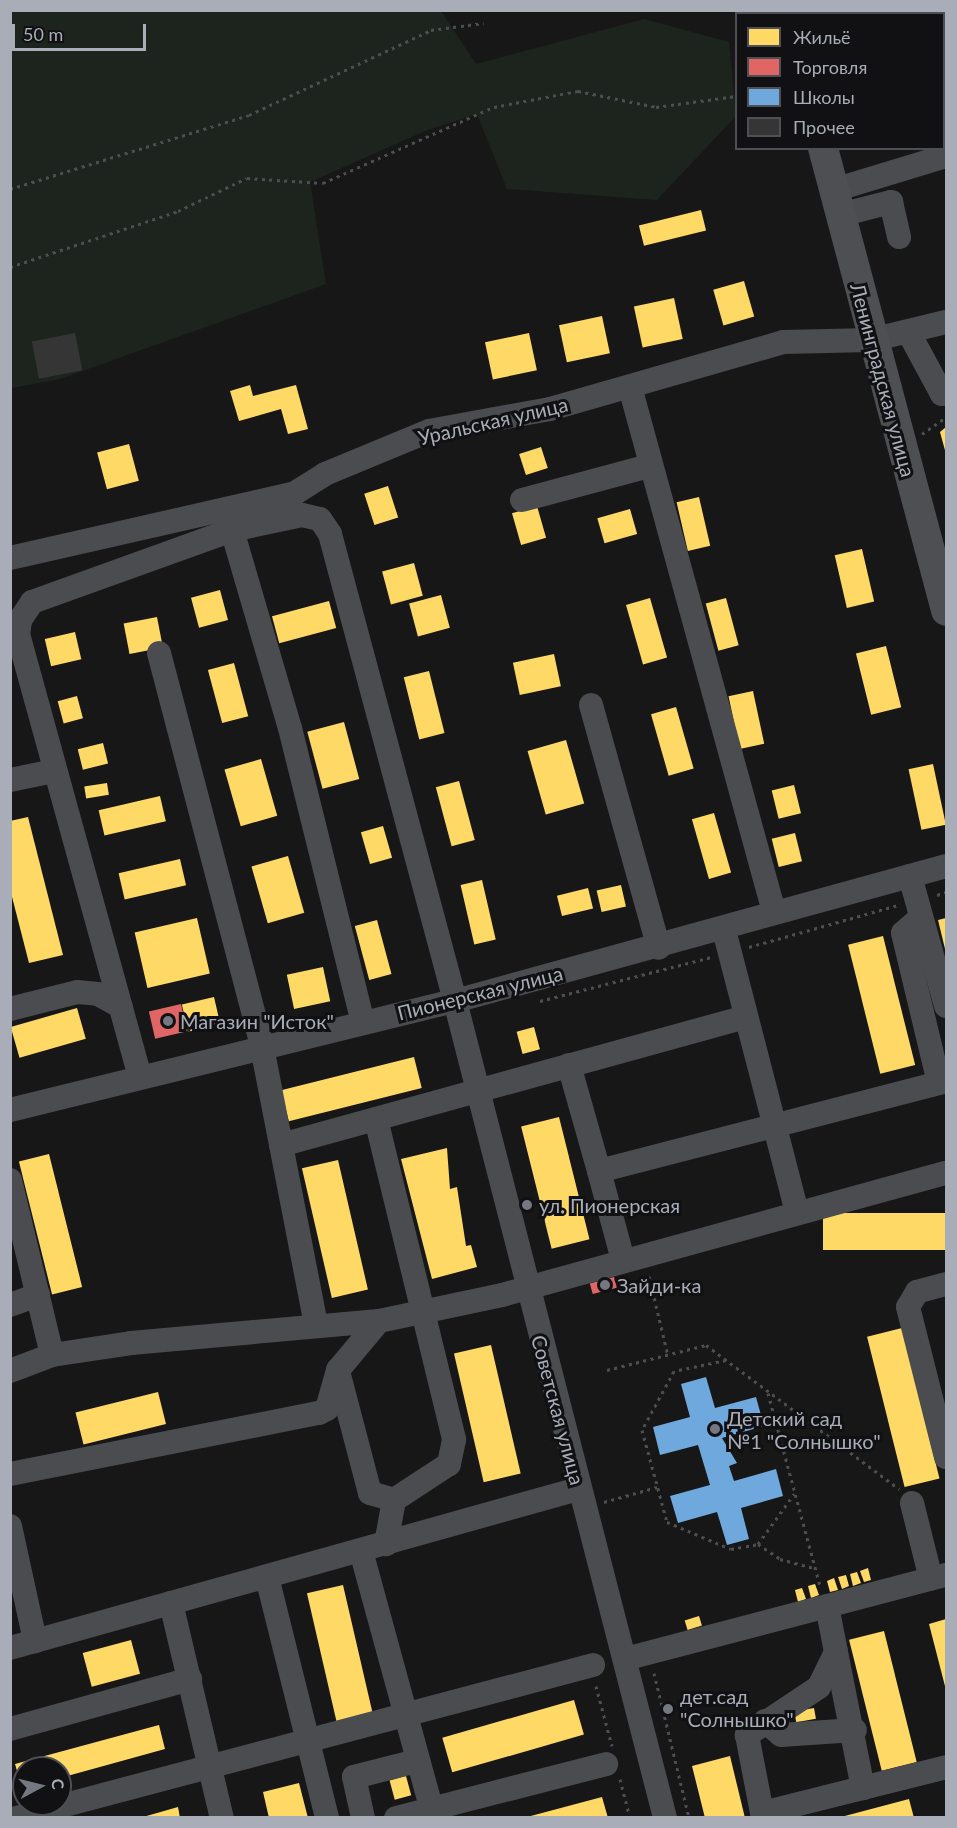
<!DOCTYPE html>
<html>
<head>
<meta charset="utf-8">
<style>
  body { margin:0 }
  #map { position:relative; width:957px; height:1828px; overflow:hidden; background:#171717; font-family:Lato,sans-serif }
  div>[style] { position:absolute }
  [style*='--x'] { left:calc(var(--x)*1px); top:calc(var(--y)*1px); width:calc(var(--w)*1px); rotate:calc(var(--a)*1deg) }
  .green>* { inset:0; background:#1d241e }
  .homes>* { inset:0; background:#ffd966; transform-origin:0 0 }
  .shops>* { inset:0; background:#e06666; transform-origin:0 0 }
  .schools>* { inset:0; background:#6fa8dc }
  .building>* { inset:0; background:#353536; transform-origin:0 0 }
  .path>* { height:3px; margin-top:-1.5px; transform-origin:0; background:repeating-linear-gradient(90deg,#4d4e52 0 3px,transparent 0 7.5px) }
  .minor>* { height:24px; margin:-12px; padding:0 12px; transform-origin:12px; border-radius:12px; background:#4b4c50 }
  .major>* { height:30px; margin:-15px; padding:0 15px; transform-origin:15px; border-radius:15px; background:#4d4f52 }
  .dots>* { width:16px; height:16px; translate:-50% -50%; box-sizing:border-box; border:3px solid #111113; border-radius:50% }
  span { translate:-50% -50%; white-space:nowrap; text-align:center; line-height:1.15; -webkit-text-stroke:6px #111113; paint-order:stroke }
  .street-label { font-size:20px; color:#a8adb8 }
  .poi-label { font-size:20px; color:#a8adb8 }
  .left { translate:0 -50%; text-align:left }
  .frame { position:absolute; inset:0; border:12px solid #a8adb8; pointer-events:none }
  .legend { position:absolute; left:735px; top:12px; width:210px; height:138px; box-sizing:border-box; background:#111113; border:2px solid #4d4f55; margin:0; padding:8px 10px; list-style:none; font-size:18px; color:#a8adb8 }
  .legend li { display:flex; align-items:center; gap:12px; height:30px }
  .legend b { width:30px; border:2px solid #4d4f55 }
  .north { position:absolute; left:12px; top:1756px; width:60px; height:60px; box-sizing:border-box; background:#111113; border:2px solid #4d4f55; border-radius:50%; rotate:83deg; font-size:16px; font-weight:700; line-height:24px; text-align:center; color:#a8adb8 }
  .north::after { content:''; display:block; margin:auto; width:21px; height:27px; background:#757880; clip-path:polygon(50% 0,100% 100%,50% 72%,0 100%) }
  .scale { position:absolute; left:12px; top:24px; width:134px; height:27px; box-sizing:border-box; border:3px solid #a8adb8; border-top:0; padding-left:8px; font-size:18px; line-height:21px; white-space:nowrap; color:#a8adb8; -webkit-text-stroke:4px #111113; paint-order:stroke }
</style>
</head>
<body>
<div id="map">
  <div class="green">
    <div style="clip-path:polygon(10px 11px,441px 11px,476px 64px,644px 19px,729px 42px,736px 116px,657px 200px,507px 189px,477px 114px,425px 131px,310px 182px,326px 284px,60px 379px,12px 388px)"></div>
  </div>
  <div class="homes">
    <div style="left:701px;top:210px;width:21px;height:64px;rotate:76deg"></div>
    <div style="left:744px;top:281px;width:37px;height:32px;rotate:74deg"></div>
    <div style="left:674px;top:298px;width:42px;height:41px;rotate:78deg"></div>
    <div style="left:602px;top:316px;width:38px;height:44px;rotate:78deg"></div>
    <div style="left:529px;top:333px;width:38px;height:45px;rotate:78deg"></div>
    <div style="clip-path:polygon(250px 385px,253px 396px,296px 385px,308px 429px,288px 434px,281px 409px,239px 421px,230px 391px)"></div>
    <div style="clip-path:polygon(946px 427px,946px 454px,940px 432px)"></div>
    <div style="left:129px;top:444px;width:38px;height:33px;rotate:75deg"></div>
    <div style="left:541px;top:447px;width:22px;height:23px;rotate:72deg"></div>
    <div style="left:388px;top:486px;width:33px;height:25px;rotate:72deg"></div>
    <div style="left:699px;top:497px;width:50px;height:23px;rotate:77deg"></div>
    <div style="left:537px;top:506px;width:33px;height:26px;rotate:74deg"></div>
    <div style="left:630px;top:509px;width:26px;height:34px;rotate:74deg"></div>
    <div style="left:862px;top:549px;width:54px;height:28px;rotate:77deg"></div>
    <div style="left:414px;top:563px;width:34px;height:33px;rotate:75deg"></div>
    <div style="left:220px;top:590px;width:31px;height:30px;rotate:75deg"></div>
    <div style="left:441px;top:595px;width:34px;height:33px;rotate:75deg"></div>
    <div style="left:650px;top:598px;width:62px;height:25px;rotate:74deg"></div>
    <div style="left:726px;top:598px;width:49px;height:21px;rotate:75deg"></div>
    <div style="left:329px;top:601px;width:28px;height:59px;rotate:75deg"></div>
    <div style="left:157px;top:617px;width:31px;height:34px;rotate:79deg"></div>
    <div style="left:75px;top:632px;width:28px;height:31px;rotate:77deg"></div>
    <div style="left:886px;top:646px;width:63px;height:31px;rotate:76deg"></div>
    <div style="left:554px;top:654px;width:33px;height:42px;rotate:78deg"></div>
    <div style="left:234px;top:663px;width:55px;height:27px;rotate:75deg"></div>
    <div style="left:429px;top:671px;width:64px;height:26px;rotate:76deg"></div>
    <div style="left:753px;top:691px;width:54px;height:25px;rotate:78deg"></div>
    <div style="left:77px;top:696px;width:23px;height:20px;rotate:75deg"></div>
    <div style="left:676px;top:707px;width:64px;height:26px;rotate:74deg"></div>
    <div style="left:344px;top:722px;width:59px;height:38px;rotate:75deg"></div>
    <div style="left:566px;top:740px;width:66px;height:40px;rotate:74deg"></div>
    <div style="left:103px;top:743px;width:21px;height:26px;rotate:76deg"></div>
    <div style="left:261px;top:759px;width:59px;height:38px;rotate:74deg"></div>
    <div style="left:933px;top:764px;width:62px;height:25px;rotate:78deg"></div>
    <div style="left:459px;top:781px;width:61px;height:24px;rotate:75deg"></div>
    <div style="left:107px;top:783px;width:12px;height:23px;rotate:81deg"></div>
    <div style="left:794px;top:785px;width:29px;height:23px;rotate:76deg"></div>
    <div style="left:160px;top:796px;width:26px;height:63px;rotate:77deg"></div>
    <div style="left:714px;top:813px;width:62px;height:23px;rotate:74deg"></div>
    <div style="clip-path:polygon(28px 817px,63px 955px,29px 963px,10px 889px,10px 821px)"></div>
    <div style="left:383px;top:826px;width:33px;height:23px;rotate:74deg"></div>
    <div style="left:795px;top:833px;width:29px;height:24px;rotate:76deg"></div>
    <div style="left:288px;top:856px;width:59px;height:38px;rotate:74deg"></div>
    <div style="left:180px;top:859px;width:27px;height:63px;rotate:77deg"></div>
    <div style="left:482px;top:880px;width:61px;height:22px;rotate:77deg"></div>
    <div style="left:621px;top:885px;width:22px;height:25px;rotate:77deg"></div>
    <div style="left:588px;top:888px;width:21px;height:32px;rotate:76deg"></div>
    <div style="left:197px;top:918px;width:57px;height:64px;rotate:77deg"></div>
    <div style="clip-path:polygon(946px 918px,946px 953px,938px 920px)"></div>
    <div style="left:377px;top:920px;width:56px;height:23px;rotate:75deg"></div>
    <div style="left:883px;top:936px;width:133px;height:36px;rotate:76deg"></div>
    <div style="left:323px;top:967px;width:35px;height:37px;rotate:78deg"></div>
    <div style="left:214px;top:997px;width:28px;height:33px;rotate:77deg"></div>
    <div style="left:77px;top:1008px;width:32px;height:69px;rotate:74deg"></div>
    <div style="left:534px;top:1027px;width:23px;height:18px;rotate:75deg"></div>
    <div style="left:414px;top:1057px;width:32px;height:137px;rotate:76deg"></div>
    <div style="left:559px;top:1117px;width:126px;height:39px;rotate:76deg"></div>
    <div style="clip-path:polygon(447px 1148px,450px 1189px,457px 1187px,466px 1246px,471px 1245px,477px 1267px,432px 1279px,401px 1159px)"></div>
    <div style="left:49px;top:1154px;width:137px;height:31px;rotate:76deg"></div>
    <div style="left:338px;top:1160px;width:133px;height:37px;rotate:77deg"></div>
    <div style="left:946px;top:1213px;width:37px;height:123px;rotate:90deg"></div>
    <div style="left:902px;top:1328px;width:155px;height:36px;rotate:76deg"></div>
    <div style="left:491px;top:1345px;width:132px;height:38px;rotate:77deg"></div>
    <div style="left:158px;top:1392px;width:33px;height:85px;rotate:76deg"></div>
    <div style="clip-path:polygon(868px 1568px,871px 1580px,864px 1582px,860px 1571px)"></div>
    <div style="clip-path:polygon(857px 1572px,861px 1583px,853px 1586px,850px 1574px)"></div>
    <div style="clip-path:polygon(846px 1575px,849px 1586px,842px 1589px,838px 1577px)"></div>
    <div style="clip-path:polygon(834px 1578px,838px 1590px,830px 1592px,827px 1581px)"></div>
    <div style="clip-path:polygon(815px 1584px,819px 1595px,811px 1598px,808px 1586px)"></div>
    <div style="left:343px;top:1585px;width:134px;height:37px;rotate:77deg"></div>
    <div style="clip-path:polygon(802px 1588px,806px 1599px,798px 1602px,795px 1590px)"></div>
    <div style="left:699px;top:1616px;width:10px;height:15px;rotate:73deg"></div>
    <div style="clip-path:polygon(946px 1619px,946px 1690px,929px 1624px)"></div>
    <div style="left:884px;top:1631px;width:135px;height:36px;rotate:76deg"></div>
    <div style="left:131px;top:1640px;width:35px;height:50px;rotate:75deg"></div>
    <div style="left:574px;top:1700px;width:36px;height:137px;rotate:74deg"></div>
    <div style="left:814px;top:1708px;width:11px;height:20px;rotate:80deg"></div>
    <div style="clip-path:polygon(159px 1725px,165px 1749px,60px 1778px,60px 1768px,24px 1768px,22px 1788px,15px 1764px)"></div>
    <div style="clip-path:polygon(730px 1756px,745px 1818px,705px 1818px,692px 1766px)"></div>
    <div style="left:406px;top:1776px;width:20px;height:17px;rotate:75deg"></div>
    <div style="clip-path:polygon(299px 1783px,308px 1818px,269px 1818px,263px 1792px)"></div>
    <div style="clip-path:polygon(602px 1797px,608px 1818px,527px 1818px,527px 1817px)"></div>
    <div style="clip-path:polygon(909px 1799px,914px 1818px,841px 1818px,841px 1817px)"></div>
    <div style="clip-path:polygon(178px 1807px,180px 1818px,143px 1818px,143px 1817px)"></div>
  </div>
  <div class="shops">
    <div style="left:181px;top:1004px;width:28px;height:33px;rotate:77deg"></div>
    <div style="left:614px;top:1277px;width:11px;height:25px;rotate:75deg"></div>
  </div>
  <div class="schools">
    <div style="clip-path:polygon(706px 1377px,715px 1408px,756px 1397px,764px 1426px,722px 1438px,737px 1463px,729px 1466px,734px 1481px,776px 1469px,783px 1496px,741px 1508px,749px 1539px,727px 1545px,717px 1512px,678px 1523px,670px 1496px,710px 1485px,698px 1445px,660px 1455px,653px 1427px,690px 1417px,681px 1384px)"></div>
  </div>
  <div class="building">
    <div style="clip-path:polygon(898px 10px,946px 10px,946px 134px,944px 14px,890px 14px)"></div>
    <div style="left:75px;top:333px;width:38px;height:44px;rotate:79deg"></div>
  </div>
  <div class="path">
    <div style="--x:10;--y:189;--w:250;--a:-17.2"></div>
    <div style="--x:249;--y:115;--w:201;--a:-25"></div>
    <div style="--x:431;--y:30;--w:53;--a:-7.5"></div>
    <div style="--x:10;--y:267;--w:177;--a:-18.4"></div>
    <div style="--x:178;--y:211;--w:76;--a:-25.6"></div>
    <div style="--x:247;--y:178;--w:76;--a:3.8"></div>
    <div style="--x:323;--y:183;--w:187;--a:-24"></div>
    <div style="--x:494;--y:107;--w:86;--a:-10.8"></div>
    <div style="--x:578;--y:91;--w:80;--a:11.6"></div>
    <div style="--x:656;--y:107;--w:81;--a:-7.8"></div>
    <div style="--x:922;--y:434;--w:29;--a:-35"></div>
    <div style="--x:937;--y:895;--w:9;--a:-18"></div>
    <div style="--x:749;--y:947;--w:155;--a:-15.7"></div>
    <div style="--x:540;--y:1001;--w:177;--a:-14.4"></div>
    <div style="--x:649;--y:1276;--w:82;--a:76.6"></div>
    <div style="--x:726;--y:1360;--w:53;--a:168.1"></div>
    <div style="--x:674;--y:1371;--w:67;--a:118.5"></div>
    <div style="--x:642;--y:1430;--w:95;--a:74.8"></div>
    <div style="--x:667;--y:1522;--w:69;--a:22.9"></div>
    <div style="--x:731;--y:1549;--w:27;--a:-10"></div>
    <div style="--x:758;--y:1544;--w:62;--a:-54.2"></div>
    <div style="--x:607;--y:1370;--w:102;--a:-14.2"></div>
    <div style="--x:706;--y:1345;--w:241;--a:36.7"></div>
    <div style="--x:768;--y:1393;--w:200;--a:74.9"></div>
    <div style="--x:604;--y:1502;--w:55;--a:-15.8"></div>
    <div style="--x:758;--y:1544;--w:27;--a:34"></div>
    <div style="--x:780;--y:1559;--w:34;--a:15"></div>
    <div style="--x:654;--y:1673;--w:149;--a:76.4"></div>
    <div style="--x:596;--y:1686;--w:62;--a:75.1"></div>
    <div style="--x:620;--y:1779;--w:40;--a:75.6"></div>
  </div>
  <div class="minor">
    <div style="--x:839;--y:10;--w:4;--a:76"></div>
    <div style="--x:834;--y:190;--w:117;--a:-16.9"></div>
    <div style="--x:840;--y:215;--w:53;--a:-14.3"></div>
    <div style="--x:891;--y:202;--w:36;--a:77"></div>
    <div style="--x:909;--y:333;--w:69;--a:61.6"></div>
    <div style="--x:942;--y:394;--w:4;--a:-27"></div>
    <div style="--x:630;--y:387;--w:544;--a:74.66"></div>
    <div style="--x:522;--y:500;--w:131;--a:-15"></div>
    <div style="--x:232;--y:530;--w:206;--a:73.7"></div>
    <div style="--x:290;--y:728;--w:303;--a:76.1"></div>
    <div style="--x:10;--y:558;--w:292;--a:-12.8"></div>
    <div style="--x:295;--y:493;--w:36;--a:-32"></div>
    <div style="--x:325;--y:474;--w:113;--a:-22.5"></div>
    <div style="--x:429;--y:431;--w:123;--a:-10.3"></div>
    <div style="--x:550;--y:409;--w:242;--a:-16"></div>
    <div style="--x:783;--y:342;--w:88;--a:-1.3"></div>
    <div style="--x:871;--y:340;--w:77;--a:-13.5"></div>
    <div style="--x:159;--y:653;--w:407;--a:75.3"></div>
    <div style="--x:262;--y:1047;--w:282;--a:79"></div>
    <div style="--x:591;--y:705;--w:252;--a:74.4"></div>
    <div style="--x:10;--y:780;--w:45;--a:-11.6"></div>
    <div style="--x:910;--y:876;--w:135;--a:74.5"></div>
    <div style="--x:919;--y:919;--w:21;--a:139"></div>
    <div style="--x:903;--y:933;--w:154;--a:76.5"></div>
    <div style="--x:724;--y:930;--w:292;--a:75.5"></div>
    <div style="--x:10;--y:1009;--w:69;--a:-14.2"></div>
    <div style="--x:77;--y:992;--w:21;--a:5"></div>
    <div style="--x:98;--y:994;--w:26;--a:29"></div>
    <div style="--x:569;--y:1065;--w:110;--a:74.2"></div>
    <div style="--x:140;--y:1077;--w:459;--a:-105.4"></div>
    <div style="--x:18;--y:635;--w:15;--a:-82"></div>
    <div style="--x:20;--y:620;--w:22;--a:-56"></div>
    <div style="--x:32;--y:602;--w:213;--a:-19.8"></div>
    <div style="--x:232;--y:530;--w:72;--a:-12.1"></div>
    <div style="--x:302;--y:515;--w:18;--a:13"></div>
    <div style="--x:320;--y:519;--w:18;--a:56"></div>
    <div style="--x:330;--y:534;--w:483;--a:75"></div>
    <div style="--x:455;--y:1001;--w:844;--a:75.58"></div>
    <div style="--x:10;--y:1110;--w:458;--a:-13.8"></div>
    <div style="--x:455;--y:1001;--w:509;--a:-15.37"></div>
    <div style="--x:376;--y:1119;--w:330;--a:76.3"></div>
    <div style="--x:454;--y:1440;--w:25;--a:102"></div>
    <div style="--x:449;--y:1464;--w:66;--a:146.8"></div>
    <div style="--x:394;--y:1500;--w:45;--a:100.3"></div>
    <div style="--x:281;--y:1145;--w:482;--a:-15.4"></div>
    <div style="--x:10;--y:1180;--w:180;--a:76.5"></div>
    <div style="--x:623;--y:1260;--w:92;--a:-105.1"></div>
    <div style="--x:599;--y:1171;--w:358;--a:-14.5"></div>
    <div style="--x:946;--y:1284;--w:30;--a:165"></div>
    <div style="--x:917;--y:1292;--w:17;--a:121"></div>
    <div style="--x:908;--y:1307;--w:155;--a:75.8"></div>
    <div style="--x:10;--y:1305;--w:30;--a:-20"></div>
    <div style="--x:10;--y:1371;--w:45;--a:-20.9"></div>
    <div style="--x:52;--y:1355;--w:80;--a:-8.6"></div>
    <div style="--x:131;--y:1343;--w:249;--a:-5.1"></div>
    <div style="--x:379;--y:1321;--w:126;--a:-11.9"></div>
    <div style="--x:502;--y:1295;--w:460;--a:-15.4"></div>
    <div style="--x:339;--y:1375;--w:122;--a:75.3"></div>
    <div style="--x:370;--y:1493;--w:25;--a:16"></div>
    <div style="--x:10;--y:1474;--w:315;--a:-11.2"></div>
    <div style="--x:319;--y:1413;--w:9;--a:-27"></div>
    <div style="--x:327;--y:1409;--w:41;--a:-74.2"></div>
    <div style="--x:338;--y:1370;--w:64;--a:-50.1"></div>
    <div style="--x:912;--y:1503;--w:78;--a:76"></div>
    <div style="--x:10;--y:1526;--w:118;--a:77.7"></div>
    <div style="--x:361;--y:1551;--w:277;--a:74.7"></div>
    <div style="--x:267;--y:1577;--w:248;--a:76"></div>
    <div style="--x:171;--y:1603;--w:221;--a:76.7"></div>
    <div style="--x:827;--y:1606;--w:47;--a:78.9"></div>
    <div style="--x:836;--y:1652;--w:39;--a:116"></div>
    <div style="--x:819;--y:1687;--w:87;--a:146.3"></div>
    <div style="--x:747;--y:1735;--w:79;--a:79.1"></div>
    <div style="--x:762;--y:1813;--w:190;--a:-14"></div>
    <div style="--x:10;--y:1648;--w:590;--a:-15.64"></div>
    <div style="--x:836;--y:1652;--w:139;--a:78.8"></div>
    <div style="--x:625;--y:1659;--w:332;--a:-14.7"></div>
    <div style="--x:765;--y:1721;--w:21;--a:41"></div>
    <div style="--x:781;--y:1735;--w:74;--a:-3.9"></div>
    <div style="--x:10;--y:1729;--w:187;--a:-15.5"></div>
    <div style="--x:16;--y:1818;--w:597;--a:-14.85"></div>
    <div style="--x:363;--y:1818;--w:42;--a:-102.4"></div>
    <div style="--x:354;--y:1777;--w:65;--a:-14.3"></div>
    <div style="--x:396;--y:1818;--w:217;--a:-14.4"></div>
  </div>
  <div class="major">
    <div style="--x:792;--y:10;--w:4;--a:76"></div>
    <div style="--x:823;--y:148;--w:479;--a:75.1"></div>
  </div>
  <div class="dots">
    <div style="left:168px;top:1021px;background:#757880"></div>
    <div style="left:527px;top:1205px;background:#757880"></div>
    <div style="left:605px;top:1285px;background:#757880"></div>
    <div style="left:715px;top:1429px;background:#757880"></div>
    <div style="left:668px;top:1709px;background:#757880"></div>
  </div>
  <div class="street-label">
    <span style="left:883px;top:380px;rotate:75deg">Ленинградская улица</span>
    <span style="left:493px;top:421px;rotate:-13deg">Уральская улица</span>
    <span style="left:480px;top:993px;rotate:-14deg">Пионерская улица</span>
    <span style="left:558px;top:1410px;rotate:75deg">Советская улица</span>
  </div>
  <div class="poi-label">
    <span class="left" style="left:180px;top:1021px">Магазин "Исток"</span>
    <span class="left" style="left:539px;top:1205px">ул. Пионерская</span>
    <span class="left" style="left:617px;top:1285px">Зайди-ка</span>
    <span class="left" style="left:727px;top:1430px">Детский сад<br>№1 "Солнышко"</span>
    <span class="left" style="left:680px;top:1708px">дет.сад<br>"Солнышко"</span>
  </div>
  <div class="frame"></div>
  <ul class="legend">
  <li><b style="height:16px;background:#ffd966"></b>Жильё</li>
  <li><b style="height:16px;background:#e06666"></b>Торговля</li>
  <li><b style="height:16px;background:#6fa8dc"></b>Школы</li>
  <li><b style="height:16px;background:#353536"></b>Прочее</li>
  </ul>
  <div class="north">С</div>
  <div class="scale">50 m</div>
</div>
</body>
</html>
